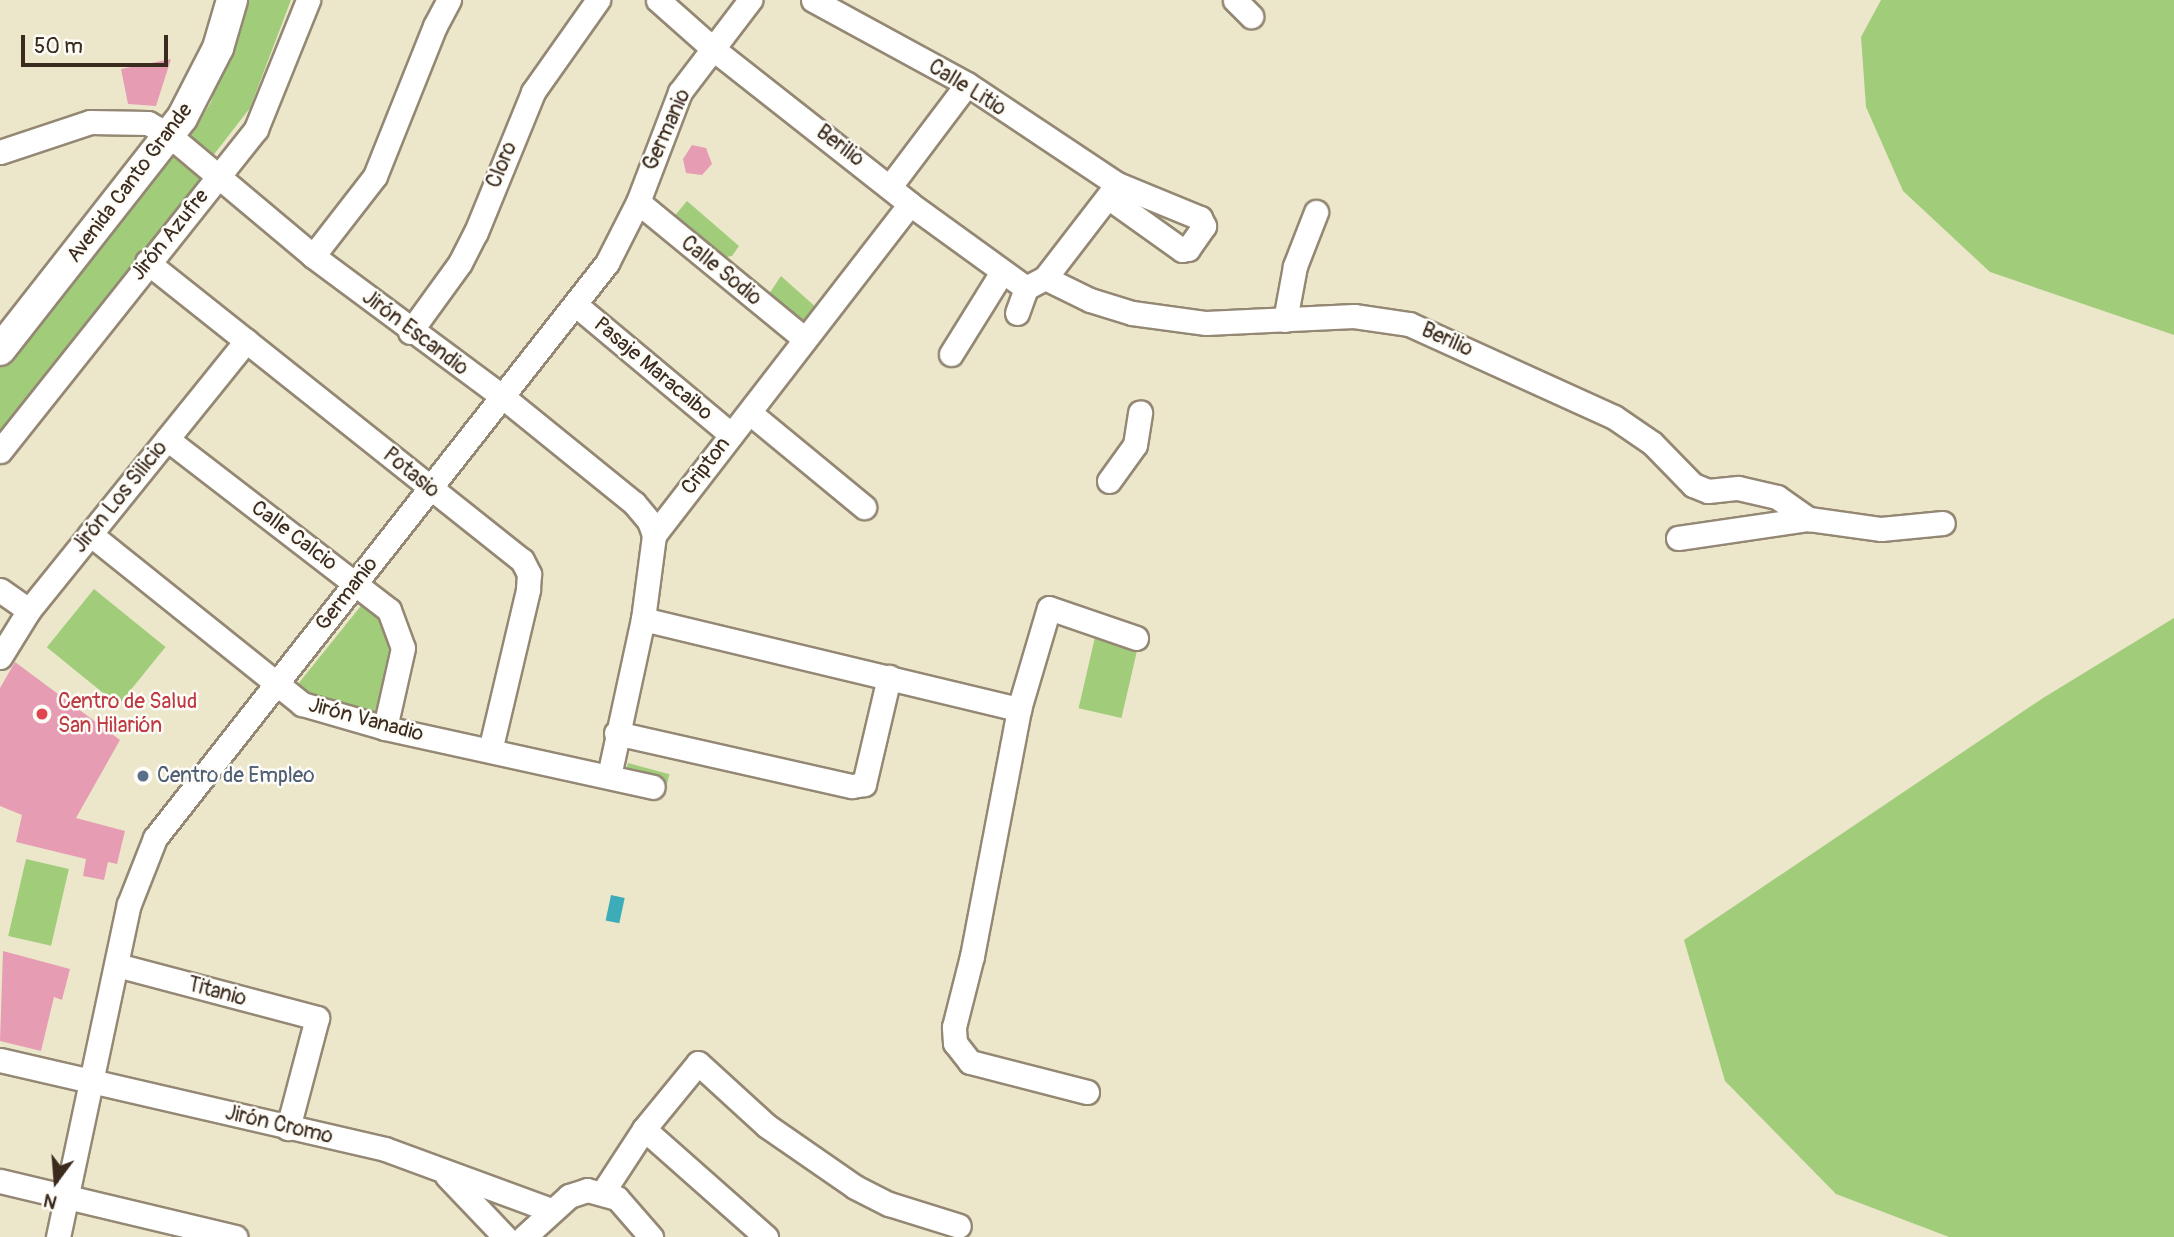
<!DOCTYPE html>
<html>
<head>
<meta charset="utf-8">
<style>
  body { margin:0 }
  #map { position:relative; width:2174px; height:1237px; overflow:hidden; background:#ece7cb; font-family:Pangolin,sans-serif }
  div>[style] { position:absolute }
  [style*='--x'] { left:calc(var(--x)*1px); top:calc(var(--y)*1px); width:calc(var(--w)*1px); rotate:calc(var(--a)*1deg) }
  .green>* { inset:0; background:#a1cd7b; transform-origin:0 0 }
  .water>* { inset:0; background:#3dacb9; transform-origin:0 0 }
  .building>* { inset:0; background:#e69db4 }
  .roads { filter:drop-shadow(2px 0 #948874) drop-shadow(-2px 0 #948874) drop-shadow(0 2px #948874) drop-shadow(0 -2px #948874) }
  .minor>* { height:23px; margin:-11.5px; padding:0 11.5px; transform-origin:11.5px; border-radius:11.5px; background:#fff }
  .tertiary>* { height:30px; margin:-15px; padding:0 15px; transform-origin:15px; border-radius:15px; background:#fff }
  .dots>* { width:19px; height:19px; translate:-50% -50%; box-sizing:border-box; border:4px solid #fdfcf7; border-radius:50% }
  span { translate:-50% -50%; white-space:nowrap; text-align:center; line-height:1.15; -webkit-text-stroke:5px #fdfcf7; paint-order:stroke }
  .street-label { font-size:21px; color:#3b2a1e }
  .health-label { font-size:21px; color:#be3a42 }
  .left { translate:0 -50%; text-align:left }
  .service-label { font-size:21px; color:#4e5e75 }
  .north { position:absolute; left:21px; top:1146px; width:70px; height:70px; -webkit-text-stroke:5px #fdfcf7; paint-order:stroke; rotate:196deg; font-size:19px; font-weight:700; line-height:28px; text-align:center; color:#3b2a1e }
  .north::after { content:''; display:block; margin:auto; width:24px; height:32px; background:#3b2a1e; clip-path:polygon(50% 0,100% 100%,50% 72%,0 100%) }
  .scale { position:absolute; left:21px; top:35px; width:147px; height:32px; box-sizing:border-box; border:4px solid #3b2a1e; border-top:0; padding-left:9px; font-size:21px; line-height:24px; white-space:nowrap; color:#3b2a1e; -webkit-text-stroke:5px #fdfcf7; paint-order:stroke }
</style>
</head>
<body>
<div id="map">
  <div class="green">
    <div style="clip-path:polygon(241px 0,291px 0,250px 108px,212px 157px,187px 141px,211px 102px)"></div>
    <div style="clip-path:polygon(1881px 0,2174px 0,2174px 335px,1990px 272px,1903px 191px,1866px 107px,1861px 37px)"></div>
    <div style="clip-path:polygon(177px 155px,205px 177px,0 439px,0 365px,168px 156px)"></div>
    <div style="clip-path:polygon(687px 201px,739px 246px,732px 256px,722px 258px,672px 219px)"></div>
    <div style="clip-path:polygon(781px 276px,818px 309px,808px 323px,769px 294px)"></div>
    <div style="left:94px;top:589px;width:92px;height:75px;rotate:39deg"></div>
    <div style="clip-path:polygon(364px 602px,392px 627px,396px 641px,382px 732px,294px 689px)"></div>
    <div style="clip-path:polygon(2174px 618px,2174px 1237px,1949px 1237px,1836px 1194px,1725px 1081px,1684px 940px,2043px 698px)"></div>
    <div style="left:1095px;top:637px;width:44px;height:73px;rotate:13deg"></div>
    <div style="left:628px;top:763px;width:43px;height:24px;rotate:15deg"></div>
    <div style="left:26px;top:859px;width:44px;height:79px;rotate:13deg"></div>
  </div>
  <div class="water">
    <div style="left:611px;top:895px;width:14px;height:26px;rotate:12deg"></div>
  </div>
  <div class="building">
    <div style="clip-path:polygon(171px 59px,156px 106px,128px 104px,121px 69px)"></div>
    <div style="clip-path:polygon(692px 145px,706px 148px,712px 164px,702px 175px,686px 173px,683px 159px)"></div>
    <div style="clip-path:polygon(15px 662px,120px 740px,76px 818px,125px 831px,117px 864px,108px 862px,104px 880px,83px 876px,86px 859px,16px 842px,22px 815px,0 806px,0 688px)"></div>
    <div style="clip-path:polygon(3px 951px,70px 969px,62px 1000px,54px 997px,41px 1051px,0 1041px)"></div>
  </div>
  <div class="roads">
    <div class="minor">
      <div style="--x:658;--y:0;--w:72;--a:41.6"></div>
      <div style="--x:712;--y:48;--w:252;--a:38.2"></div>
      <div style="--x:910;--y:204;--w:143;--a:35.9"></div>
      <div style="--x:813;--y:0;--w:175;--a:28.6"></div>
      <div style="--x:967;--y:84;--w:180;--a:33.7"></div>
      <div style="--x:1117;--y:184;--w:90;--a:22.3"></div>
      <div style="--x:1200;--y:218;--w:9;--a:63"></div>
      <div style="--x:1204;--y:226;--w:28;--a:125"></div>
      <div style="--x:1188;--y:249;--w:6;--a:171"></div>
      <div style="--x:1182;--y:250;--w:90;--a:-144.5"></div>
      <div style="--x:1235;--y:0;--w:23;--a:45"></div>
      <div style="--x:0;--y:152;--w:95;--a:-18.4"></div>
      <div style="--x:90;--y:122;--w:58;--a:1"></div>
      <div style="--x:148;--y:123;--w:24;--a:30"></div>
      <div style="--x:169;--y:135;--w:188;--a:40"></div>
      <div style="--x:313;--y:256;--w:237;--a:36.6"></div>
      <div style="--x:503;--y:397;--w:169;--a:39"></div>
      <div style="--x:634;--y:503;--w:23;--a:50"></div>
      <div style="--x:649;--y:521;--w:15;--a:70"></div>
      <div style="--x:891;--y:185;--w:126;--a:-53"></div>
      <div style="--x:638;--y:202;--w:216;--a:39.4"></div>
      <div style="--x:313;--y:256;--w:101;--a:-52.2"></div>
      <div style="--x:375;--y:176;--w:162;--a:-68.2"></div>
      <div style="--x:435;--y:26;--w:30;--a:-62"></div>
      <div style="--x:147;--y:262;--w:479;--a:38.5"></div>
      <div style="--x:522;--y:560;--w:16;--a:63"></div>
      <div style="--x:529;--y:574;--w:16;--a:94"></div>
      <div style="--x:528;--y:590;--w:165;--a:103.3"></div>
      <div style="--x:1045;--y:278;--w:50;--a:26.1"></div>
      <div style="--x:1090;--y:300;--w:44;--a:17.2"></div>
      <div style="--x:1132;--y:313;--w:75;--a:7.7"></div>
      <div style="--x:1206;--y:323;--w:148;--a:-2.7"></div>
      <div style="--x:1354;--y:316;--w:56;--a:8.3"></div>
      <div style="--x:1409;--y:324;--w:225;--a:24.4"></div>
      <div style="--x:1614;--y:417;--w:46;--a:34.4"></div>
      <div style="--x:1652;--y:443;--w:59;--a:45.7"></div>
      <div style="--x:1693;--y:485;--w:16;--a:22"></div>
      <div style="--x:1708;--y:491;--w:30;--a:-6"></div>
      <div style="--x:1738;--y:488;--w:40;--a:13"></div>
      <div style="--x:1777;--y:497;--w:39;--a:35"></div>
      <div style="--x:576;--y:305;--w:199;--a:39.9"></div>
      <div style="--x:1017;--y:313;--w:27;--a:-70"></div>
      <div style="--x:1026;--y:288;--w:21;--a:-28"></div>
      <div style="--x:1045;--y:278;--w:115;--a:-52.4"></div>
      <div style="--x:1285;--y:320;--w:55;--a:-79.5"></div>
      <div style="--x:1295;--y:266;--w:58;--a:-68.7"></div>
      <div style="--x:410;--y:332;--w:85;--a:-54.1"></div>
      <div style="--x:460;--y:263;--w:35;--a:-63"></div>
      <div style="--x:476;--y:232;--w:151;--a:-67.8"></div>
      <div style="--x:533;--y:92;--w:113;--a:-54.8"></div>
      <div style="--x:951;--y:354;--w:97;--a:-58.1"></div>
      <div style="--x:750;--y:413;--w:148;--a:39.5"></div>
      <div style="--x:167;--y:439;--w:280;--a:37.6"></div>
      <div style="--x:389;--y:610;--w:40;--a:69.8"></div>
      <div style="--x:403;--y:648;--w:82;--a:102.7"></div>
      <div style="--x:0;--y:451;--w:411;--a:-51.5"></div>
      <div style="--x:256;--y:129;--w:139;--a:-68"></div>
      <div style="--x:1109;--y:481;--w:44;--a:-54.2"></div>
      <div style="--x:1135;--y:445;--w:33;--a:-81"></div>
      <div style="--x:90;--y:534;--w:272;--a:38.7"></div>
      <div style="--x:302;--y:704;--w:86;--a:16.1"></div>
      <div style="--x:385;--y:728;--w:274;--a:12.4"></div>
      <div style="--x:1678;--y:538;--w:132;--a:-8.3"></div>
      <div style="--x:1809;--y:519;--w:73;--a:7.9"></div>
      <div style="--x:1881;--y:529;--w:62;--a:-5.5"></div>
      <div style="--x:0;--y:590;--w:35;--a:35"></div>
      <div style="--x:643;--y:619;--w:387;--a:13.5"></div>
      <div style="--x:0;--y:657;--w:55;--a:-58.3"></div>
      <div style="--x:29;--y:610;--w:346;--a:-51.1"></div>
      <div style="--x:616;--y:733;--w:242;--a:12.7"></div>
      <div style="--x:852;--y:786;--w:12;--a:-9"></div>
      <div style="--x:864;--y:784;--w:110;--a:-76.8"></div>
      <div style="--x:609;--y:776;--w:161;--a:-77.8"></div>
      <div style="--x:643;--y:619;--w:85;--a:-82.5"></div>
      <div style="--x:654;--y:535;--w:418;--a:-52.3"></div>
      <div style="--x:117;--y:965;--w:207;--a:14.8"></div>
      <div style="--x:317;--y:1018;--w:114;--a:104.8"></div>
      <div style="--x:0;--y:1060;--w:395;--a:13"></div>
      <div style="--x:385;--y:1149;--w:177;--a:20.2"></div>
      <div style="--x:1087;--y:1092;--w:121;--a:-165.6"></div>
      <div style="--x:970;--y:1062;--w:24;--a:-128"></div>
      <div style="--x:955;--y:1043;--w:16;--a:-94"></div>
      <div style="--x:954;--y:1027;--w:73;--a:-75.8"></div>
      <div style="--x:972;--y:956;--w:251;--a:-79.2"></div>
      <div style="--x:1019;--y:709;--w:105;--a:-73.5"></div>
      <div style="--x:1049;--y:608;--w:92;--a:19"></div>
      <div style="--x:644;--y:1129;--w:163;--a:41.5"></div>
      <div style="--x:447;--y:1176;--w:84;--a:46.4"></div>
      <div style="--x:0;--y:1181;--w:242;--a:13.4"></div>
      <div style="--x:603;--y:1192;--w:75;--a:-56.9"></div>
      <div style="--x:644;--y:1129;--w:85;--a:-50.7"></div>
      <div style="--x:698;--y:1063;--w:93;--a:42.4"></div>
      <div style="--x:767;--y:1126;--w:107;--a:34.7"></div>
      <div style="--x:855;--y:1187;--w:38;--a:27"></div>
      <div style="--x:889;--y:1204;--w:73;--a:17.4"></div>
      <div style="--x:58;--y:1237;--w:340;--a:-78"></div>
      <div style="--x:129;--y:904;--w:71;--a:-68.5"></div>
      <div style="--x:155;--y:838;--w:731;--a:-51.83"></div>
      <div style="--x:607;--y:263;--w:68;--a:-63.1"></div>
      <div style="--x:638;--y:202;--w:118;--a:-69.1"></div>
      <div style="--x:680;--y:92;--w:116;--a:-52.7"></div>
      <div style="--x:524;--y:1237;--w:61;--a:-42.3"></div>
      <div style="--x:569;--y:1196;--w:19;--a:-18"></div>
      <div style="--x:587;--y:1190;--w:31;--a:15"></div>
      <div style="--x:617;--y:1198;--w:52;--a:48.9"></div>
    </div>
    <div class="tertiary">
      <div style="--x:0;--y:350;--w:295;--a:-51.9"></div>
      <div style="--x:182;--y:118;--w:79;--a:-62.8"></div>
      <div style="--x:218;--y:48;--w:50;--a:-73.7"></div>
    </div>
  </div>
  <div class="dots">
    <div style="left:42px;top:714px;background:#e0444e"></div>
    <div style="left:143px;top:776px;background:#5c6f8a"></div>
  </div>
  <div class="street-label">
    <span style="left:967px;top:88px;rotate:32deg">Calle Litio</span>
    <span style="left:667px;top:130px;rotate:-66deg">Germanio</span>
    <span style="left:840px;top:146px;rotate:37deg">Berilio</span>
    <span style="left:502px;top:165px;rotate:-68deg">Cloro</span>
    <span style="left:130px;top:183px;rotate:-53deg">Avenida Canto Grande</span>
    <span style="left:170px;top:235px;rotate:-51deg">Jirón Azufre</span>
    <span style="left:721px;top:271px;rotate:39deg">Calle Sodio</span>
    <span style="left:415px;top:333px;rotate:37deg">Jirón Escandio</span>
    <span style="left:1447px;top:340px;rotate:24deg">Berilio</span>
    <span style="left:653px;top:369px;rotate:40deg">Pasaje Maracaibo</span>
    <span style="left:706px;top:466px;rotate:-53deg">Cripton</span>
    <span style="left:411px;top:473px;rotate:39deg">Potasio</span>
    <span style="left:120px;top:497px;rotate:-51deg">Jirón Los Silicio</span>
    <span style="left:294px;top:536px;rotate:37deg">Calle Calcio</span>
    <span style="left:347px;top:594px;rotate:-52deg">Germanio</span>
    <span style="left:366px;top:720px;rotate:15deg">Jirón Vanadio</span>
    <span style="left:217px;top:992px;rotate:15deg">Titanio</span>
    <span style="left:279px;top:1125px;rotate:13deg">Jirón Cromo</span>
  </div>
  <div class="health-label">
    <span class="left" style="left:58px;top:714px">Centro de Salud<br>San Hilarión</span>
  </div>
  <div class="service-label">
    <span class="left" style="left:157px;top:776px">Centro de Empleo</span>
  </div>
  <div class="north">N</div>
  <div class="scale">50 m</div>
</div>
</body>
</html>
